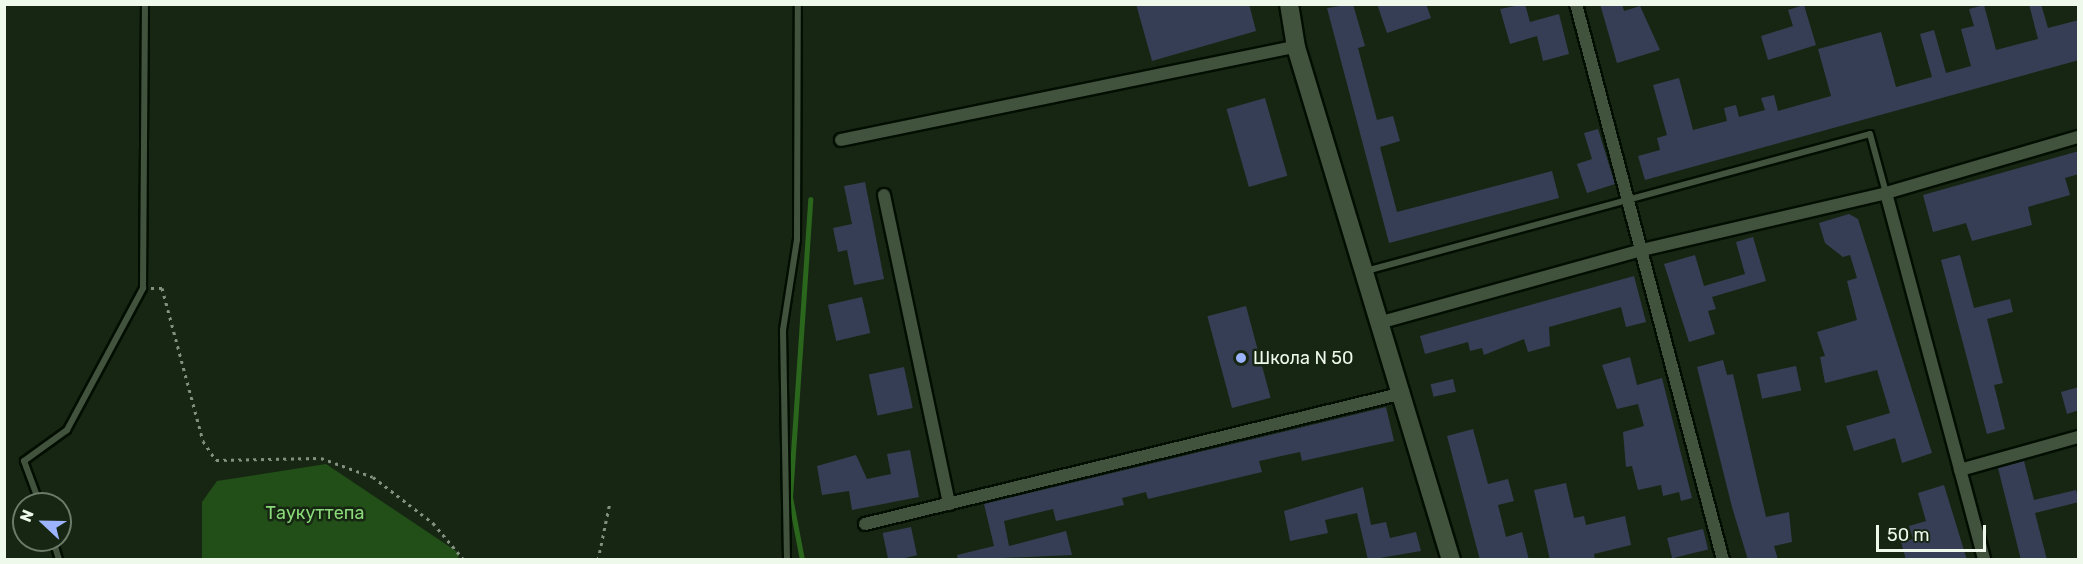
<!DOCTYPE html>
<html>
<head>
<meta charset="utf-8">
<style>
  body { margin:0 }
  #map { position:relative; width:2083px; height:564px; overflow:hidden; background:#162612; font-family:Rubik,sans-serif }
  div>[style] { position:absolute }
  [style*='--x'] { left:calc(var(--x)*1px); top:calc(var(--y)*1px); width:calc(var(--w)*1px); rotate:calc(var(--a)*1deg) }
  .green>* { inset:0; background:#224e18 }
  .stream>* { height:4.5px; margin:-2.25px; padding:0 2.25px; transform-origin:2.25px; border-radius:2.25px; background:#2b661d }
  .building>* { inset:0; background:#363e55; transform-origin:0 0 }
  .path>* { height:3px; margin-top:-1.5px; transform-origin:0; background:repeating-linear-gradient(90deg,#83907f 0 3px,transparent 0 7.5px) }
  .roads { filter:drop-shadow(2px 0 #020e01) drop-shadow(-2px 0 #020e01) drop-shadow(0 2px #020e01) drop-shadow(0 -2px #020e01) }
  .lane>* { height:6px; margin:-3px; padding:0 3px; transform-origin:3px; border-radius:3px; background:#41523d }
  .street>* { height:12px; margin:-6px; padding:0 6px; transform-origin:6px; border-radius:6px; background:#41523d }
  .secondary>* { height:18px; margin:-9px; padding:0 9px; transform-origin:9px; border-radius:9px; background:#41523d }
  .dots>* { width:16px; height:16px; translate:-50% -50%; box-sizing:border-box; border:3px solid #162612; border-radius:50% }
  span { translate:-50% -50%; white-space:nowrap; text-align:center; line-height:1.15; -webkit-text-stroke:5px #162612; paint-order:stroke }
  .poi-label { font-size:18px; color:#eef8eb }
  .left { translate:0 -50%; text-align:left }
  .park-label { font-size:18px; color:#8bda7a }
  .frame { position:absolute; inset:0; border:6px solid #eef8eb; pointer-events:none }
  .north { position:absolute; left:12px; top:492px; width:60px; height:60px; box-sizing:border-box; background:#162612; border:2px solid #6c7a69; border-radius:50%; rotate:292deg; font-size:16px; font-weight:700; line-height:24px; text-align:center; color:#eef8eb }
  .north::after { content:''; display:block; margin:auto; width:21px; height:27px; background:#9cb4fd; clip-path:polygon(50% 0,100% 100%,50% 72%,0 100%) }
  .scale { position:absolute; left:1876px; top:525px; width:110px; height:27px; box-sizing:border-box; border:3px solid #eef8eb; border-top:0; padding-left:8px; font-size:18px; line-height:21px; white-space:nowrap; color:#eef8eb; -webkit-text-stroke:4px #162612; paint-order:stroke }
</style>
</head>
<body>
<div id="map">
  <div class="green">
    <div style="clip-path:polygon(326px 464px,459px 553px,458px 559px,202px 559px,202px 502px,217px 481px)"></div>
  </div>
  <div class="stream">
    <div style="--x:802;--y:560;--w:64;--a:-100.8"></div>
    <div style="--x:790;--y:497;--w:298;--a:-86.1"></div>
  </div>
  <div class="building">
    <div style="clip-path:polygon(1136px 4px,1249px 4px,1256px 31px,1152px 61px)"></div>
    <div style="clip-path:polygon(1353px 4px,1365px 46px,1358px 48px,1377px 120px,1393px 116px,1400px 141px,1380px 147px,1397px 212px,1552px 171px,1559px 198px,1389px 243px,1327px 8px)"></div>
    <div style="clip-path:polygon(1377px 4px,1426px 4px,1431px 18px,1387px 33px)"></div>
    <div style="clip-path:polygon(1525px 4px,1530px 22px,1559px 14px,1569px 54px,1543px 61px,1537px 36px,1510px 44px,1500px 9px)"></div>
    <div style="clip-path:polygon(1600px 4px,1622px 4px,1624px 11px,1640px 6px,1660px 50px,1617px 63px)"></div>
    <div style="clip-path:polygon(2029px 4px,2041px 4px,2048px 28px,2079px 20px,2079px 60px,1645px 180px,1638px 156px,1660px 150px,1657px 138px,1667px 135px,1653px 85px,1679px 78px,1693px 130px,1727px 121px,1724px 108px,1736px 105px,1739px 117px,1765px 110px,1761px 98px,1774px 95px,1778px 111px,1831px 96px,1818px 49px,1881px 32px,1896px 87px,1932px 77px,1920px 34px,1934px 30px,1946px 73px,1971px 66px,1961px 29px,1974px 26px,1969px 9px,1984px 5px,1996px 50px,2038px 39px)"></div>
    <div style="clip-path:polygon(1804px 5px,1816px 45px,1768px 60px,1761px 36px,1793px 26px,1788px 10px)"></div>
    <div style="left:1265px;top:98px;width:81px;height:40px;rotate:74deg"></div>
    <div style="clip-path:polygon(1598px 129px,1615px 184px,1587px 193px,1577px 164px,1592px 159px,1584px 133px)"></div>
    <div style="clip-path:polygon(2079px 151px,2079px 174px,2065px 178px,2070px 195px,2028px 207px,2032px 225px,1972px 241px,1966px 223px,1933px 232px,1923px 195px)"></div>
    <div style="clip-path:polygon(865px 182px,884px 279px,854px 285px,847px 250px,838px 252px,833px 228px,852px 224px,844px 186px)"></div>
    <div style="clip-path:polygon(1849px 214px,1858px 219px,1932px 453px,1902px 463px,1895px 438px,1854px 451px,1846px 426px,1890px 413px,1877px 370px,1825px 383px,1820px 357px,1825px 356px,1817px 332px,1857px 320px,1847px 281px,1857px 278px,1850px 255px,1843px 257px,1825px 243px,1819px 223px)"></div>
    <div style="clip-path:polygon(1753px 237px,1766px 281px,1712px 297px,1716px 309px,1708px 311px,1715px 334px,1689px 342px,1664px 264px,1695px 255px,1704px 286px,1745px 274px,1736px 242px)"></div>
    <div style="clip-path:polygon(1960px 255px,1974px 308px,2010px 299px,2013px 312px,1987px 319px,2003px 383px,1994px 385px,2005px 429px,1987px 434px,1941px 260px)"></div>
    <div style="clip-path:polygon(1634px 276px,1646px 322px,1626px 327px,1621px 307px,1549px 327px,1550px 346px,1528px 352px,1524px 339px,1484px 355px,1482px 348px,1470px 351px,1468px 342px,1425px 354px,1420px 336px)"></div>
    <div style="left:862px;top:297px;width:37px;height:35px;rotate:77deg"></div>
    <div style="left:1246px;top:306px;width:95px;height:40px;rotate:75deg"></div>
    <div style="clip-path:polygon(1630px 357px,1637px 385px,1662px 378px,1692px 498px,1681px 501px,1679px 492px,1663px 496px,1661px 485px,1638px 490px,1632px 466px,1626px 467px,1623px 432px,1644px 426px,1638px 404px,1617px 409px,1602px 365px)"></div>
    <div style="clip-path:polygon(1723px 360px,1727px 375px,1733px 374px,1766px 517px,1789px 512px,1792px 542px,1774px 546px,1778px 560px,1748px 560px,1732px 507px,1697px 367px)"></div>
    <div style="left:1796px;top:366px;width:25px;height:40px;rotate:78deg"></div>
    <div style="left:904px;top:367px;width:42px;height:36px;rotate:78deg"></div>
    <div style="left:1453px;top:379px;width:13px;height:23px;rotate:77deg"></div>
    <div style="clip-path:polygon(2079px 387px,2079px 410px,2067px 414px,2061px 392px)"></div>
    <div style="clip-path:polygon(1386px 407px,1394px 441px,1302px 461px,1300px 452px,1259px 461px,1262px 472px,1148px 499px,1146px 492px,1122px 498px,1124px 505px,1056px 521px,1053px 509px,1004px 521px,1009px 546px,1066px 531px,1072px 555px,958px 560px,957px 555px,994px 546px,984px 504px)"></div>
    <div style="clip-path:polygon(1473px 429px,1488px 484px,1508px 479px,1514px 501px,1498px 505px,1506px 537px,1522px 532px,1529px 560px,1480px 560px,1447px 436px)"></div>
    <div style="clip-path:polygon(910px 450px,919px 497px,852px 510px,849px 491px,822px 495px,817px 466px,856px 455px,867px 479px,891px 474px,887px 454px)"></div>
    <div style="clip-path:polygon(2024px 461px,2034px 500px,2076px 490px,2079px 502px,2035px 513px,2047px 560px,2021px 560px,1998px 468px)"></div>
    <div style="clip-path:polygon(1566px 483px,1574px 518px,1584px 516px,1586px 525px,1625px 516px,1631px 545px,1594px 554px,1595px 560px,1550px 560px,1534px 490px)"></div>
    <div style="clip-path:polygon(1944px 485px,1967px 560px,1906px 560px,1901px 542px,1913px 539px,1909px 526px,1926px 521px,1918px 493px)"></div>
    <div style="clip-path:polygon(1363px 487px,1371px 525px,1386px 522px,1390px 538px,1416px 532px,1421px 551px,1368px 560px,1357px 513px,1325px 520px,1328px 533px,1290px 541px,1284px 511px)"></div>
    <div style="left:911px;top:527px;width:29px;height:29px;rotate:78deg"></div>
    <div style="left:1703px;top:529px;width:21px;height:37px;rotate:76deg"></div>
  </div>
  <div class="path">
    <div style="--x:151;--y:288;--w:11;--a:0"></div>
    <div style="--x:162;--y:288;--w:158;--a:75"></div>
    <div style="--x:203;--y:441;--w:23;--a:56"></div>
    <div style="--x:216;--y:460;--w:105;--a:-1.1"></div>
    <div style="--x:321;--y:458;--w:55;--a:20.1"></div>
    <div style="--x:373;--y:477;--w:76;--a:37.5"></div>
    <div style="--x:433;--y:523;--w:48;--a:50"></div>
    <div style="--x:598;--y:560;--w:59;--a:-78.3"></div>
  </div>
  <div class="roads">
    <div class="lane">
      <div style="--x:1366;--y:271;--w:522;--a:-15.21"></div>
      <div style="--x:1870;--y:134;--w:61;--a:74.8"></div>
      <div style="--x:40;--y:504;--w:46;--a:-110.4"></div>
      <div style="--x:24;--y:461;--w:53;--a:-35.8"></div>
      <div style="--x:67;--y:430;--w:161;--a:-61.8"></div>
      <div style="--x:143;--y:288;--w:284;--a:-89.6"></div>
      <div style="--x:53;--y:540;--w:21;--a:73"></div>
      <div style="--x:787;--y:560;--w:230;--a:-91"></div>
      <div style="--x:783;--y:330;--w:91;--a:-81.2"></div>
      <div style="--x:797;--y:240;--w:236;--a:-89.8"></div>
    </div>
    <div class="street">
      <div style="--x:1576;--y:4;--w:575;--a:75.19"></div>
      <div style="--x:841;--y:140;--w:464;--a:-11.6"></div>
      <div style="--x:1886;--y:193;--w:380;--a:75"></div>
      <div style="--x:884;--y:195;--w:316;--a:78.1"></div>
      <div style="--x:1382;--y:322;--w:270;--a:-15.5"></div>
      <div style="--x:1642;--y:250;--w:251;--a:-13.1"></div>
      <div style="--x:1886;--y:193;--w:200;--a:-16.3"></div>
      <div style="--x:1960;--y:470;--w:123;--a:-15.6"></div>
      <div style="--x:865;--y:524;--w:554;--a:-13.68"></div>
    </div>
    <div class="secondary">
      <div style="--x:1289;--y:4;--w:44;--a:80.8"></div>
      <div style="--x:1296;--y:47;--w:536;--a:73.19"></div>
    </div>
  </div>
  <div class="dots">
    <div style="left:1241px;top:358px;background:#9cb4fd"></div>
  </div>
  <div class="poi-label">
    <span class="left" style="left:1253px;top:358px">Школа N 50</span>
  </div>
  <div class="park-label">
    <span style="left:315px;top:513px">Таукуттепа</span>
  </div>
  <div class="frame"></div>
  <div class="north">N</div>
  <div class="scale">50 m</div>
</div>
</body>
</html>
